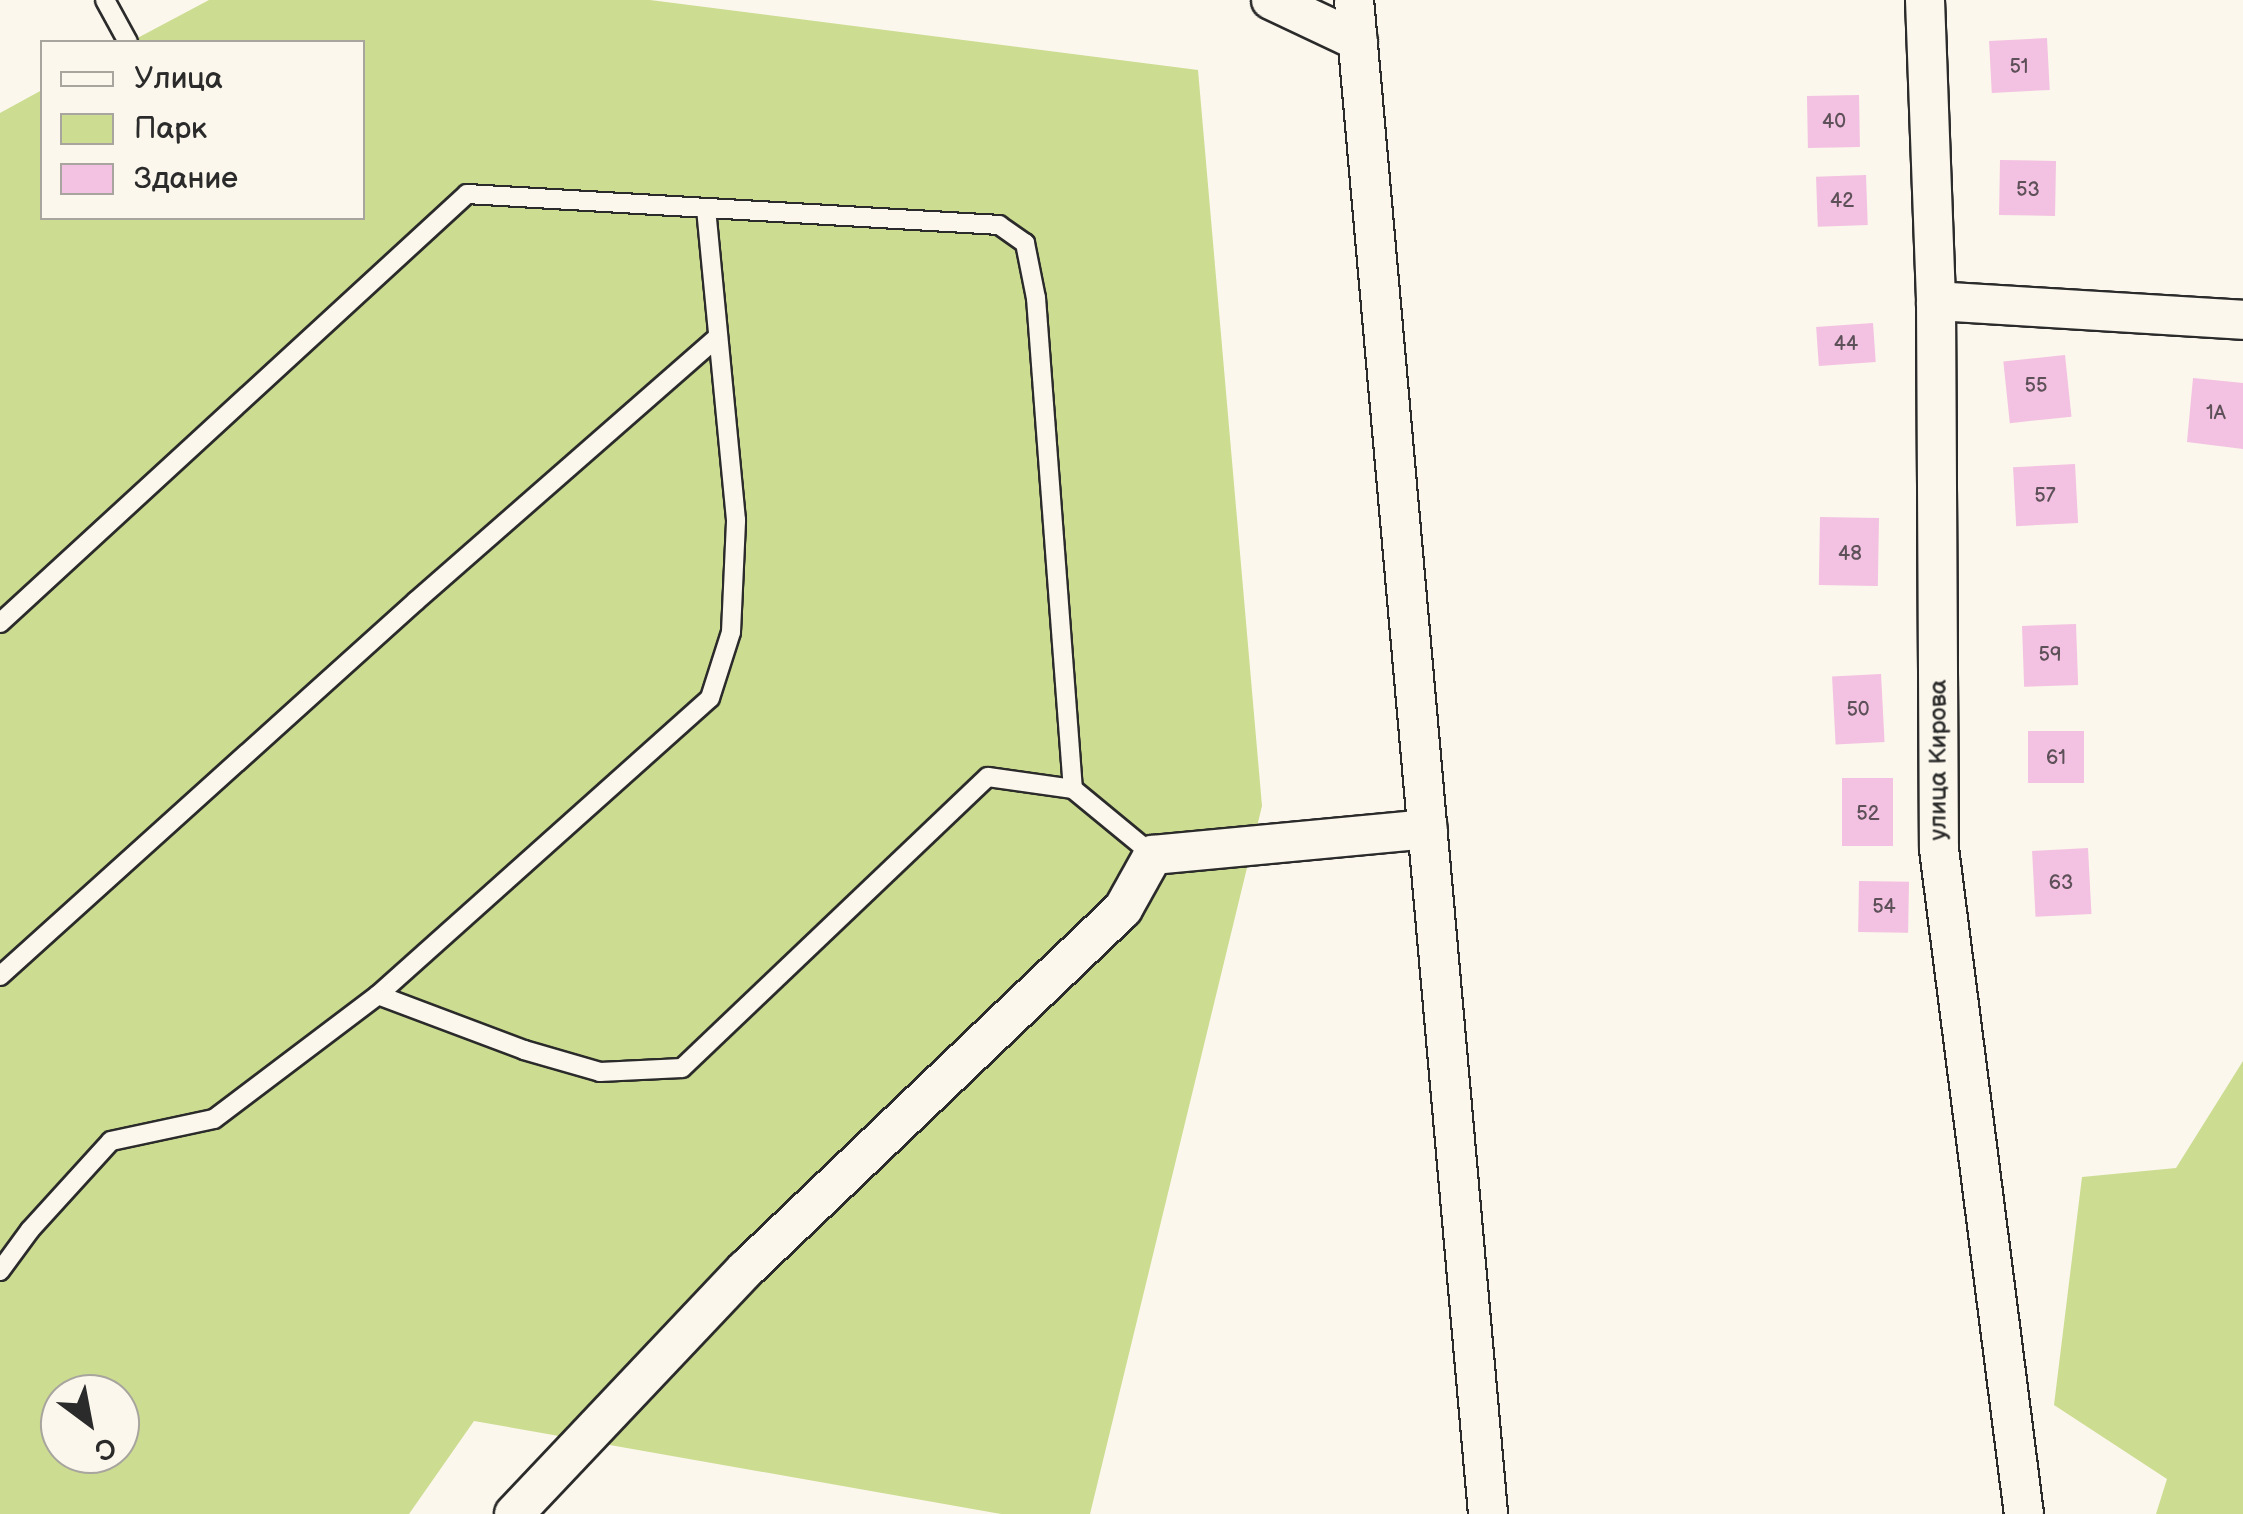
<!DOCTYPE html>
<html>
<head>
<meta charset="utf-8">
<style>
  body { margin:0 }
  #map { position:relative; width:2243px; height:1514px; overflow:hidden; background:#fbf7ec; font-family:"Balsamiq Sans",sans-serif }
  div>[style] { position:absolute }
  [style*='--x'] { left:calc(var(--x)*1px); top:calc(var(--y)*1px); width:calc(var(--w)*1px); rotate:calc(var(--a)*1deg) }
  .green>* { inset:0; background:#ccdc90 }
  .building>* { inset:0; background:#f3c1e1; transform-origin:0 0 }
  .roads { filter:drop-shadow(2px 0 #2b2b2b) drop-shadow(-2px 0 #2b2b2b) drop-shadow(0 2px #2b2b2b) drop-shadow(0 -2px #2b2b2b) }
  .lane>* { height:18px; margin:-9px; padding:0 9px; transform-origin:9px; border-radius:9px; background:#fbf7ec }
  .street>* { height:38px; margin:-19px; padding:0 19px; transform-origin:19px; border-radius:19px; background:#fbf7ec }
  span { translate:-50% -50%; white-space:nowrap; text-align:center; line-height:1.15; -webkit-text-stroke:9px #fbf7ec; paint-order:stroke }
  .number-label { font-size:20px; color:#5d5058 }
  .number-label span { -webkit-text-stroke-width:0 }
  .street-label { font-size:25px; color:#2b2b2b }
  .legend { position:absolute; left:40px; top:40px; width:325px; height:180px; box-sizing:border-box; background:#fbf7ec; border:2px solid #a8a59f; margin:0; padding:12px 18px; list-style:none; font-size:30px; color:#2b2b2b }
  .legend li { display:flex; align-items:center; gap:20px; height:50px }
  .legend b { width:50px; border:2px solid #a8a59f }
  .north { position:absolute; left:40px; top:1374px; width:100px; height:100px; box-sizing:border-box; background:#fbf7ec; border:2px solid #a8a59f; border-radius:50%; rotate:148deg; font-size:28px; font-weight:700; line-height:40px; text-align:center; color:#2b2b2b }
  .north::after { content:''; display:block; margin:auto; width:35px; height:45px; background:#2b2b2b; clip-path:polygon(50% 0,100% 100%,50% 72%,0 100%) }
</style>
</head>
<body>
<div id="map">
  <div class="green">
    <div style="clip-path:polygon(evenodd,209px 0,650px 0,1198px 70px,1262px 806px,1090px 1514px,1001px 1514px,474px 1421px,409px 1514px,0 1514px,0 113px,42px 90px,42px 218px,362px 218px,362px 42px,130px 42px,209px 0,60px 1394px,120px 1394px,120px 1454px,60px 1454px,60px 1394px)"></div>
    <div style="clip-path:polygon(2243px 1061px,2243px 1514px,2156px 1514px,2167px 1479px,2054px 1405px,2082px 1177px,2176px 1168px)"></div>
  </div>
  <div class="building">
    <div style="left:2047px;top:38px;width:52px;height:58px;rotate:87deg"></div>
    <div style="left:1859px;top:95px;width:52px;height:52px;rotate:89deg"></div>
    <div style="left:2056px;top:161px;width:55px;height:56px;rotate:91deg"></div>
    <div style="left:1866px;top:175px;width:50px;height:50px;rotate:88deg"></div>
    <div style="left:1873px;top:323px;width:39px;height:57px;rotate:86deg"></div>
    <div style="left:2065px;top:355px;width:62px;height:62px;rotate:84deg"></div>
    <div style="clip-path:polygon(2193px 378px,2243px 383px,2243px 449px,2187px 442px)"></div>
    <div style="left:2075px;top:464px;width:59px;height:62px;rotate:87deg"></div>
    <div style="left:1879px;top:518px;width:68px;height:59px;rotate:91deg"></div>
    <div style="left:2076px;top:624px;width:61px;height:54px;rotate:88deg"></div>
    <div style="left:1881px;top:674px;width:68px;height:49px;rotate:87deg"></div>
    <div style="left:2084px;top:731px;width:52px;height:56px;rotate:90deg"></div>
    <div style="left:1893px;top:778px;width:68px;height:51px;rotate:90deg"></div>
    <div style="left:2088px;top:848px;width:66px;height:56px;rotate:87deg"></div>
    <div style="left:1859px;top:881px;width:50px;height:51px;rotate:1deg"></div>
  </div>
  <div class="roads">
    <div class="lane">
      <div style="--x:105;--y:0;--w:48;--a:61.3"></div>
      <div style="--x:0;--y:623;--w:634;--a:-42.57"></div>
      <div style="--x:467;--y:194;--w:533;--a:3.33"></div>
      <div style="--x:999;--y:225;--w:32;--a:35"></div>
      <div style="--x:1025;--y:243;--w:56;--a:78.7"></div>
      <div style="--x:1036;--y:298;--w:492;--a:85.7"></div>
      <div style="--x:0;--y:976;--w:560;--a:-42.03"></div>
      <div style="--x:416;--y:601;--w:401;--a:-41.2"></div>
      <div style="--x:378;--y:995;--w:445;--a:-41.8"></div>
      <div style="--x:710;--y:698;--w:69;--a:-72.3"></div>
      <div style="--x:731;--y:632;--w:112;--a:-87.4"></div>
      <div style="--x:736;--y:520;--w:313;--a:-95.5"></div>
      <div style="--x:0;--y:1271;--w:51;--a:-53.8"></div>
      <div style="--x:30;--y:1230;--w:120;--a:-47.7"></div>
      <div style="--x:111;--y:1141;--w:105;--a:-12.1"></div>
      <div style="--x:214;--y:1119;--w:206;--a:-37.1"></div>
      <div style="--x:378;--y:995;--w:156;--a:20.6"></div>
      <div style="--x:524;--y:1050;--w:79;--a:16.1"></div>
      <div style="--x:600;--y:1072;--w:82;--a:-2.8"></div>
      <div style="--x:682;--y:1068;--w:422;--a:-43.6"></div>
      <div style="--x:988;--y:777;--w:86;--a:8"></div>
      <div style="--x:1073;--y:789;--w:104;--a:39.5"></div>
    </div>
    <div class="street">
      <div style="--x:1271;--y:0;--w:96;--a:25.2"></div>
      <div style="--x:1354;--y:0;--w:1520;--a:84.94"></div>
      <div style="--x:1925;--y:0;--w:301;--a:87.9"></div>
      <div style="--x:1936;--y:301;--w:548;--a:89.69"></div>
      <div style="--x:1939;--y:849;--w:670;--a:82.72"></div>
      <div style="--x:1936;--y:301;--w:308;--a:3.5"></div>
      <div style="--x:514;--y:1514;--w:337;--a:-46.6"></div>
      <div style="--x:746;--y:1269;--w:521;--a:-43.68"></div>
      <div style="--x:1123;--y:909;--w:62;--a:-60.9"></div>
      <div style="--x:1153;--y:855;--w:276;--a:-5.4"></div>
    </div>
  </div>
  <div class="number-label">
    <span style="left:2019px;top:67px">51</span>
    <span style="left:1834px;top:122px">40</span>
    <span style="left:2028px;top:190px">53</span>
    <span style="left:1842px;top:201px">42</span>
    <span style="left:1846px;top:344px">44</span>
    <span style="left:2036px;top:386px">55</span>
    <span style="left:2216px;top:413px">1А</span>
    <span style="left:2045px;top:496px">57</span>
    <span style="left:1850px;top:554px">48</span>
    <span style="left:2050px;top:655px">59</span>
    <span style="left:1858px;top:710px">50</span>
    <span style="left:2056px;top:758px">61</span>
    <span style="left:1868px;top:814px">52</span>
    <span style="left:2061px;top:883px">63</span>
    <span style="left:1884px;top:907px">54</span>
  </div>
  <div class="street-label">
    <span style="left:1939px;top:760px;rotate:-90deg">улица Кирова</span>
  </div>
  <ul class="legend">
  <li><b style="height:12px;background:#fbf7ec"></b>Улица</li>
  <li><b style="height:28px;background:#ccdc90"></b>Парк</li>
  <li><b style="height:28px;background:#f3c1e1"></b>Здание</li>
  </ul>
  <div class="north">С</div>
</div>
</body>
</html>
